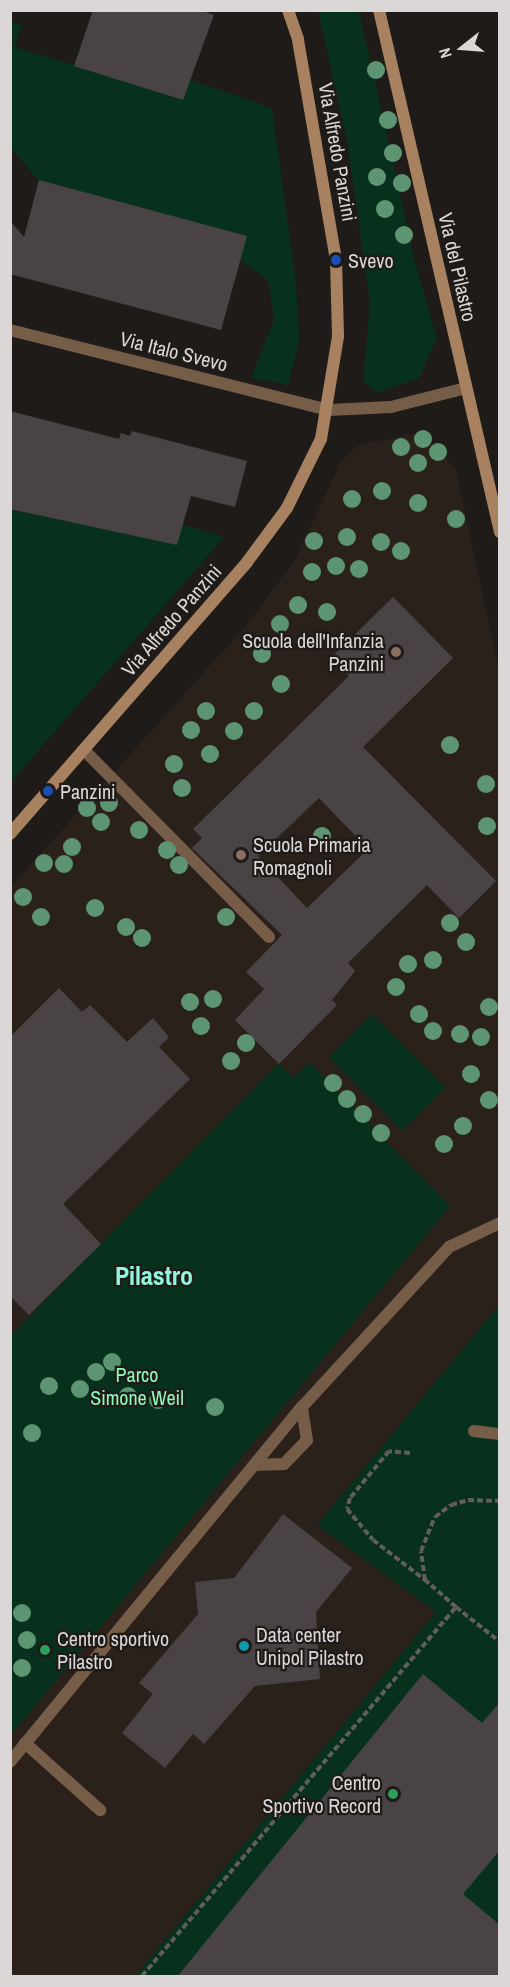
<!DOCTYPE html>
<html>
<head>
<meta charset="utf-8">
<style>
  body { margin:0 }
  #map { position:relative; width:510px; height:1987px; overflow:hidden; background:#1f1b18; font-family:"Archivo Narrow",sans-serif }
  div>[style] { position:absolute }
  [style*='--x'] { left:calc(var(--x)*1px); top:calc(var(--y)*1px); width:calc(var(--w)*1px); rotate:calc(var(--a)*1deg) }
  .built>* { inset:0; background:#2b211b }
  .green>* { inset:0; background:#08311d; transform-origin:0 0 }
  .building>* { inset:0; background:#494346 }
  .path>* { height:4px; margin-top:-2px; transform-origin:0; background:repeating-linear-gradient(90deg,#615d5a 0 6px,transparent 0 9px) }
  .lane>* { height:12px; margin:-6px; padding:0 6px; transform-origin:6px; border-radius:6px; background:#755d48 }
  .street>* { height:12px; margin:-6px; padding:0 6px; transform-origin:6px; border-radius:6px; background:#755d48 }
  .secondary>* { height:12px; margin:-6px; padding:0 6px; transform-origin:6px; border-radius:6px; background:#a88260 }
  .trees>* { width:18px; height:18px; margin:-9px; border-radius:50%; background:#5d9572 }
  .dots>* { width:16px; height:16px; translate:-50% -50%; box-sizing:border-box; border:3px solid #1f1b18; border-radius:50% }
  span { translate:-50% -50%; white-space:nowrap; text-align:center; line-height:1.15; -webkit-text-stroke:4.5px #1f1b18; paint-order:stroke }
  .street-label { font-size:20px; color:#dbd7d6 }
  .poi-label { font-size:20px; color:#dbd7d6 }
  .left { translate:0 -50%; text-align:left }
  .right { translate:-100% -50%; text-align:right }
  .park-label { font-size:20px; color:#8ff8bc }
  .district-label { font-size:26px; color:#92f5dd; font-weight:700 }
  .frame { position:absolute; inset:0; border:12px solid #dbd7d6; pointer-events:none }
  .north { position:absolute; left:432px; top:18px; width:60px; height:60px; -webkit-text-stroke:4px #1f1b18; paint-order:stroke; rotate:253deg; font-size:16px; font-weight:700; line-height:24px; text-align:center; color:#dbd7d6 }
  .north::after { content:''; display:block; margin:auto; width:21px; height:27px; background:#dbd7d6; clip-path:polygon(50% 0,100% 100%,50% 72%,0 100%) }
</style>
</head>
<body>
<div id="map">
  <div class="built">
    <div style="clip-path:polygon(423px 432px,456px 470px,499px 670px,499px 1305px,317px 1525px,436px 1612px,135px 1976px,11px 1976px,11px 1735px,149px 1566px,11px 1553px,11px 887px,250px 621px,296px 558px,341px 461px,356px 446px)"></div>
  </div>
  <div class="green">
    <div style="clip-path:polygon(318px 11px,359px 11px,415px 262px,437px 338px,419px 378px,376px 393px,363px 381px,370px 304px,348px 146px)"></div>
    <div style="clip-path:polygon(10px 21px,22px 25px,14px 47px,74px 65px,82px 43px,272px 108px,296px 284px,299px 341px,288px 385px,251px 378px,274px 320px,268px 280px,240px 260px,32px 207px,39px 181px,11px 148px)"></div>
    <div style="clip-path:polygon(11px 490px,138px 511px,224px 537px,11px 782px)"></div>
    <div style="left:372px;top:1014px;width:104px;height:61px;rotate:45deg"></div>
    <div style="clip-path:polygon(309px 1062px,450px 1206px,11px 1735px,11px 1335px,279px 1063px,293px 1078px)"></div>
    <div style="clip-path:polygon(499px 1305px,499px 1976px,135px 1976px,436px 1612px,317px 1525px)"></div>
  </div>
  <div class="building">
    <div style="clip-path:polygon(93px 10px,200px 10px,214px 15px,183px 100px,74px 66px)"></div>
    <div style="clip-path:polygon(39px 180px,247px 236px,221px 330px,10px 274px,10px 221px,24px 237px)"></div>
    <div style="clip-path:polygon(10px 411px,119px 439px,121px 433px,130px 436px,132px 431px,247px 461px,235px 507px,191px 496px,177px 545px,10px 509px)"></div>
    <div style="clip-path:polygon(evenodd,393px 597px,453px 658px,363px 747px,496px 881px,459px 918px,427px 885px,348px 963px,355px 971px,332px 1000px,337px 1005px,279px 1064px,235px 1020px,264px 989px,246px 972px,282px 935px,192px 848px,202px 838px,193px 829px,349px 676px,331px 658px,393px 597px,319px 798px,368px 849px,307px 908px,258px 856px,319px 798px)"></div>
    <div style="clip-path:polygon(59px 988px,82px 1012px,90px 1005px,127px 1042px,153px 1018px,169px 1037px,159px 1047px,190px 1079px,63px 1204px,101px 1244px,29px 1315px,10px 1296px,10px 1037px)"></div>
    <div style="clip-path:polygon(283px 1514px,352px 1568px,316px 1612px,320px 1679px,255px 1686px,204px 1744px,193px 1734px,165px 1768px,122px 1733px,153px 1694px,139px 1683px,198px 1614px,195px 1582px,234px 1578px)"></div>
    <div style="clip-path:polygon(423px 1674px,482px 1723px,500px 1702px,500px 1850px,463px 1894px,500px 1925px,500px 1977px,177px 1977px)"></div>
  </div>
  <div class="path">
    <div style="--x:410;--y:1453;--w:21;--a:-175"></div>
    <div style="--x:389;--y:1451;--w:61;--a:129.7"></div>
    <div style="--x:350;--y:1498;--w:11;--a:105"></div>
    <div style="--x:347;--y:1509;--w:40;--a:50"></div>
    <div style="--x:373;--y:1540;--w:66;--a:37.6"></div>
    <div style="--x:456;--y:1607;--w:41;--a:-138.9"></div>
    <div style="--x:425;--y:1580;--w:29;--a:-98"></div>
    <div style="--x:421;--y:1551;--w:37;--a:-68"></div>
    <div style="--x:435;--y:1517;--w:20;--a:-37"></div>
    <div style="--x:451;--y:1505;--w:18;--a:-16"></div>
    <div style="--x:468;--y:1500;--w:32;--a:2"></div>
    <div style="--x:142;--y:1976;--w:485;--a:-49.6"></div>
    <div style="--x:456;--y:1607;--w:56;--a:38.5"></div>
  </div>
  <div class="lane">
    <div style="--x:84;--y:750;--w:263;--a:45.3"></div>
    <div style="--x:474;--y:1431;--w:26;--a:7"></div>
    <div style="--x:254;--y:1465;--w:30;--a:-2"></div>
    <div style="--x:284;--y:1464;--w:33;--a:-46"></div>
    <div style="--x:307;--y:1440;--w:33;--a:-99"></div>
    <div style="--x:25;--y:1743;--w:101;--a:41.8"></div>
    <div style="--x:10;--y:1762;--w:460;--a:-50.6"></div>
    <div style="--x:302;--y:1407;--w:217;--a:-47.4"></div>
    <div style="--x:449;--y:1247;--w:56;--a:-25.2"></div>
  </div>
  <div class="street">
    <div style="--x:10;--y:330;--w:329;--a:14.1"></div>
    <div style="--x:329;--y:410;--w:62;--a:-2.8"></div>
    <div style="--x:391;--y:407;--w:77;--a:-14.2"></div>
  </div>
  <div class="secondary">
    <div style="--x:379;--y:10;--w:536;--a:76.95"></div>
    <div style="--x:10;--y:834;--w:361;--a:-48.9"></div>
    <div style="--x:247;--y:562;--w:67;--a:-53.5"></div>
    <div style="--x:287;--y:508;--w:77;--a:-63.8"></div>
    <div style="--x:321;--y:439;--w:104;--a:-80.6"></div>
    <div style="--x:338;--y:336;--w:76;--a:-91.5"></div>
    <div style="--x:336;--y:260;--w:224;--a:-99.8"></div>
    <div style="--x:298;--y:39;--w:31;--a:-109"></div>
  </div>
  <div class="trees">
    <div style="left:376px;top:70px"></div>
    <div style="left:388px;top:120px"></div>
    <div style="left:393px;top:153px"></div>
    <div style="left:377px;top:177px"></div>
    <div style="left:402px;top:183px"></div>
    <div style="left:385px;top:209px"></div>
    <div style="left:404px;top:235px"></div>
    <div style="left:423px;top:439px"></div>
    <div style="left:401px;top:447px"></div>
    <div style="left:438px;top:452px"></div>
    <div style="left:418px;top:463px"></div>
    <div style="left:382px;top:491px"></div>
    <div style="left:352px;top:499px"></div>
    <div style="left:418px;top:503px"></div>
    <div style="left:456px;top:519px"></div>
    <div style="left:347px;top:537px"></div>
    <div style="left:314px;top:541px"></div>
    <div style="left:381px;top:542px"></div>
    <div style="left:401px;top:551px"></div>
    <div style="left:336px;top:566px"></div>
    <div style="left:359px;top:569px"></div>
    <div style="left:312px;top:572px"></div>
    <div style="left:298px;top:605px"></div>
    <div style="left:327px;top:612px"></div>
    <div style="left:280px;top:624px"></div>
    <div style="left:262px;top:654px"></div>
    <div style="left:281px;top:684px"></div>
    <div style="left:206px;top:711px"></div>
    <div style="left:254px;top:711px"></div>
    <div style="left:191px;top:730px"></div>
    <div style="left:234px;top:731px"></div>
    <div style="left:450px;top:745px"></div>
    <div style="left:210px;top:754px"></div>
    <div style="left:174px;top:764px"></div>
    <div style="left:486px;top:784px"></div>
    <div style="left:182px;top:788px"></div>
    <div style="left:109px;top:803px"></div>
    <div style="left:87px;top:808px"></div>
    <div style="left:101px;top:822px"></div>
    <div style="left:487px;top:826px"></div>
    <div style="left:139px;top:830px"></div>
    <div style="left:322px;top:836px"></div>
    <div style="left:72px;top:847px"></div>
    <div style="left:167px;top:850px"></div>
    <div style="left:44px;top:863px"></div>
    <div style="left:64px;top:864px"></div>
    <div style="left:179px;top:865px"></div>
    <div style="left:23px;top:897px"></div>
    <div style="left:95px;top:908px"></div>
    <div style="left:41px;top:917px"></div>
    <div style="left:226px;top:917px"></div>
    <div style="left:450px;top:923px"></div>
    <div style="left:126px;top:927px"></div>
    <div style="left:142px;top:938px"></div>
    <div style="left:466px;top:942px"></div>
    <div style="left:433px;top:960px"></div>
    <div style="left:408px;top:964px"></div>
    <div style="left:396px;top:987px"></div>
    <div style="left:213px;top:999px"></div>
    <div style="left:190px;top:1002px"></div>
    <div style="left:489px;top:1007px"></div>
    <div style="left:419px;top:1014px"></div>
    <div style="left:201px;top:1026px"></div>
    <div style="left:433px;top:1031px"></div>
    <div style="left:460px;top:1034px"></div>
    <div style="left:481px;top:1037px"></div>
    <div style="left:246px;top:1043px"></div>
    <div style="left:231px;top:1061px"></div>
    <div style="left:471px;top:1074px"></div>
    <div style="left:333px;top:1083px"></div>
    <div style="left:347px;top:1099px"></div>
    <div style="left:489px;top:1100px"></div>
    <div style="left:363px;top:1114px"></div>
    <div style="left:463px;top:1126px"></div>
    <div style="left:381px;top:1133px"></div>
    <div style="left:444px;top:1144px"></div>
    <div style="left:112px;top:1362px"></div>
    <div style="left:96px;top:1372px"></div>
    <div style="left:49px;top:1386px"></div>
    <div style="left:80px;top:1389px"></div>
    <div style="left:128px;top:1396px"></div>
    <div style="left:158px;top:1400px"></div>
    <div style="left:215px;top:1407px"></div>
    <div style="left:32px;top:1433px"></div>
    <div style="left:22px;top:1613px"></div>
    <div style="left:27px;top:1640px"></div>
    <div style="left:22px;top:1668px"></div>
  </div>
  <div class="dots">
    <div style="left:336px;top:260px;background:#1a4fb4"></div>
    <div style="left:396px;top:652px;background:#8d6e63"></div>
    <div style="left:48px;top:791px;background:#1a4fb4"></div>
    <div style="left:241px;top:855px;background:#8d6e63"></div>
    <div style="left:244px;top:1646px;background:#0f9aa8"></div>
    <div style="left:45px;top:1650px;background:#2e9e5b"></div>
    <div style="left:393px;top:1794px;background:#2e9e5b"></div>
  </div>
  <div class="street-label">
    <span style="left:338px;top:152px;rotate:80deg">Via Alfredo Panzini</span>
    <span style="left:458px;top:267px;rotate:77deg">Via del Pilastro</span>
    <span style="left:174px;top:351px;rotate:14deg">Via Italo Svevo</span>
    <span style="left:171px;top:620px;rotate:-49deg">Via Alfredo Panzini</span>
  </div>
  <div class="poi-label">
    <span class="left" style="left:348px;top:260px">Svevo</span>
    <span class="right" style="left:384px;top:652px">Scuola dell'Infanzia<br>Panzini</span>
    <span class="left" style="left:60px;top:791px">Panzini</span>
    <span class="left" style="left:253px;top:856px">Scuola Primaria<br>Romagnoli</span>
    <span class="left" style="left:256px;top:1646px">Data center<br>Unipol Pilastro</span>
    <span class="left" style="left:57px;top:1650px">Centro sportivo<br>Pilastro</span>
    <span class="right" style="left:381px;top:1794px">Centro<br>Sportivo Record</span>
  </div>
  <div class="park-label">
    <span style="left:137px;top:1386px">Parco<br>Simone Weil</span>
  </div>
  <div class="district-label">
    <span style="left:154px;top:1276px">Pilastro</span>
  </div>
  <div class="frame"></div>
  <div class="north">N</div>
</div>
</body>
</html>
